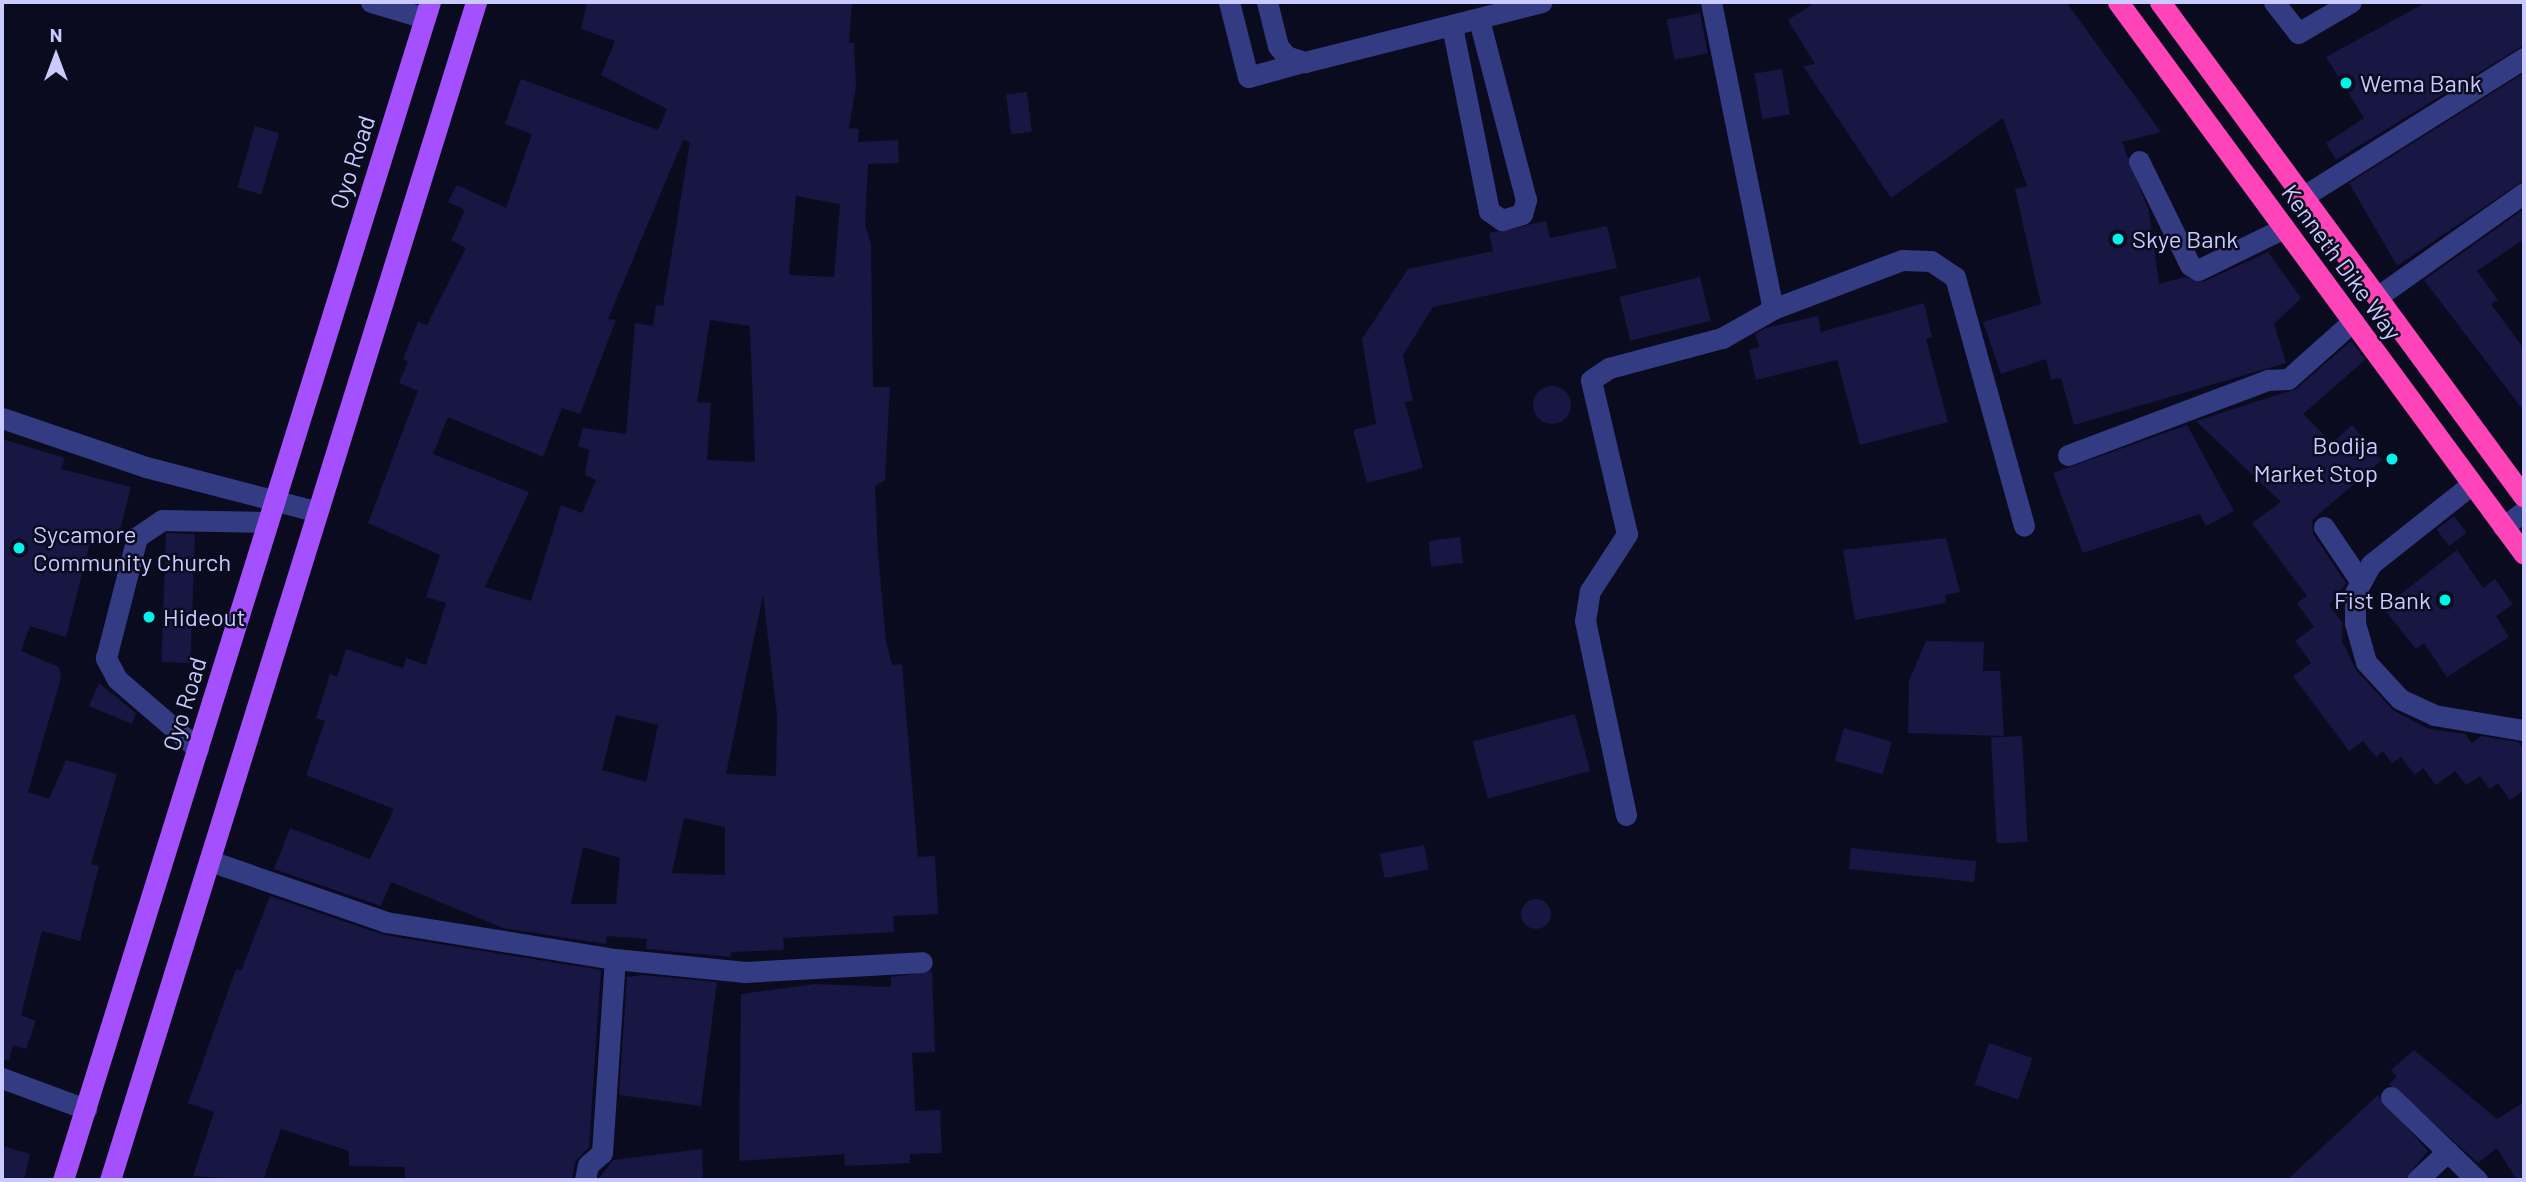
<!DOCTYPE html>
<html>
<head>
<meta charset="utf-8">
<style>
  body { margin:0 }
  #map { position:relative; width:2526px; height:1182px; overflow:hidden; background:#0b0b1f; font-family:Barlow,sans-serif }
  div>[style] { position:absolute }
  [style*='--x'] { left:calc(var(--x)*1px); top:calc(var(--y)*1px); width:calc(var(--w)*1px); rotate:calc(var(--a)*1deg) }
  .building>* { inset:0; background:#181642; transform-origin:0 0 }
  .round { border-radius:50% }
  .minor>* { height:21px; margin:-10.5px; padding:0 10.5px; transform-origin:10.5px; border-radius:10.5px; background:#333b82 }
  .major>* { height:21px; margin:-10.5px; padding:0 10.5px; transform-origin:10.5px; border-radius:10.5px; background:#a450ff }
  .highway>* { height:21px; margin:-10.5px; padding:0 10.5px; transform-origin:10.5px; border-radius:10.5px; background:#ff44b9 }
  .dots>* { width:19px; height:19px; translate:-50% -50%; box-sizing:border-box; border:4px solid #0b0b1f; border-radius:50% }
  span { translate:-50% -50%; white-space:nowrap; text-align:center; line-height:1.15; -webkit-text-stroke:5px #0b0b1f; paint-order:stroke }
  .poi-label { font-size:24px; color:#c9cbff }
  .left { translate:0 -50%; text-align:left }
  .right { translate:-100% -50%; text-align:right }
  .street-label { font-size:24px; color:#c9cbff }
  .frame { position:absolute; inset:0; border:4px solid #c9cbff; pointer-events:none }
  .north { position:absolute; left:21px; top:21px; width:70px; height:70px; -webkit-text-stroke:5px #0b0b1f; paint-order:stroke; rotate:0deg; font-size:19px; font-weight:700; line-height:28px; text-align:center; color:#c9cbff }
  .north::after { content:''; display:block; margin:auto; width:24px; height:32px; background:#c9cbff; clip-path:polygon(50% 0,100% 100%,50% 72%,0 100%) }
</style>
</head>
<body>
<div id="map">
  <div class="building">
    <div style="clip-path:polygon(evenodd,587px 2px,852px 2px,849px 43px,854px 43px,856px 86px,849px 128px,859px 129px,858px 142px,898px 140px,899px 163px,868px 164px,865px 224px,871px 244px,873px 387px,890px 387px,885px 480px,875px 486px,878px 553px,886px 641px,892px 665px,902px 664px,918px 857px,935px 856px,938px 914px,893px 916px,894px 932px,783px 938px,784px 950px,731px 952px,731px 957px,646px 949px,647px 939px,607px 936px,606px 944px,503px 928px,391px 882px,381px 906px,274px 869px,290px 828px,370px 859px,394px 809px,306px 775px,325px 721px,316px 718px,330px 674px,337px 677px,346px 649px,403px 668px,406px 658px,426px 665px,446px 603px,426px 597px,440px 555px,368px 523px,418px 391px,399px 383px,408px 362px,403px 359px,418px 322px,427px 325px,466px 248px,451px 240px,465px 210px,448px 202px,457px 185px,506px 208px,532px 134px,505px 124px,521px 79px,658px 130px,667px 109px,601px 75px,615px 41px,581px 29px,587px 2px,683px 140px,690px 142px,663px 306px,656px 305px,653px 326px,635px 323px,626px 434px,583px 428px,578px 446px,589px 450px,585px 475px,596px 480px,582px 513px,561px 505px,531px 601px,485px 587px,529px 492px,433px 454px,448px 417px,543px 457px,562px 408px,580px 414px,616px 320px,608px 319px,683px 140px,587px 2px,796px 196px,840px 204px,834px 277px,789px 275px,796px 196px,587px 2px,710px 320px,750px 326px,755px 462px,707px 460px,711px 403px,697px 402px,710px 320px,587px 2px,763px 595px,777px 715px,776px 776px,726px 774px,763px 595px,587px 2px,616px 715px,658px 725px,646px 782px,602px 770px,616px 715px,587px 2px,684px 818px,725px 827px,725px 875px,672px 873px,684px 818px,587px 2px,583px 847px,620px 858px,616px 904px,571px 904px,583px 847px)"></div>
    <div style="clip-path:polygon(1816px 2px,2066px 2px,2161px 132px,2122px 142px,2149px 211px,2159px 284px,2185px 277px,2203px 282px,2268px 252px,2301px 298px,2274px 324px,2286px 363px,2074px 425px,2061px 378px,2051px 380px,2046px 359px,2001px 374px,1983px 322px,2041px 304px,2015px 189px,2027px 186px,2003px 118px,1891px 198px,1803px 66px,1815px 64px,1788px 20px)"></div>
    <div style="clip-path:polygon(2427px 2px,2524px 2px,2524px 45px,2336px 160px,2326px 143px,2364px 118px,2326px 57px)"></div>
    <div style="left:1700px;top:13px;width:41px;height:34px;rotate:79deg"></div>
    <div style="left:1782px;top:69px;width:46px;height:28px;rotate:80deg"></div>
    <div style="clip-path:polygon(2524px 73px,2524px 180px,2397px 266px,2349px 183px)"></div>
    <div style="left:1027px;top:92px;width:40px;height:21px;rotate:83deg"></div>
    <div style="left:255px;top:126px;width:25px;height:64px;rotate:16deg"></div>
    <div style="clip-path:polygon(2524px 209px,2524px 239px,2477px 271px,2498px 300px,2491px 304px,2524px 349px,2524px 411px,2424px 280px)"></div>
    <div style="clip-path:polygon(1546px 221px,1550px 238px,1607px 226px,1617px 268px,1433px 307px,1403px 355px,1413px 401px,1405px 402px,1423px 468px,1367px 483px,1353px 430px,1376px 424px,1362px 339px,1408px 269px,1493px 251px,1489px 233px)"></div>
    <div style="left:1700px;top:277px;width:45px;height:83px;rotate:76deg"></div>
    <div style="clip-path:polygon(1924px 303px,1932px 337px,1926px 339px,1948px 422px,1860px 445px,1837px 360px,1756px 380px,1749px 350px,1759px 347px,1755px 334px,1766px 328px,1818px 316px,1821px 332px)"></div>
    <div style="clip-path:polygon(2351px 341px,2365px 360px,2303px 414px,2332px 443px,2352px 425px,2382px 460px,2312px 520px,2313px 534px,2346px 583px,2329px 605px,2342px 622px,2342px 641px,2356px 670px,2394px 711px,2429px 729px,2465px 734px,2472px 743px,2481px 736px,2518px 742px,2524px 750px,2524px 790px,2510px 800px,2498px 783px,2490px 789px,2480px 776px,2466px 785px,2455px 771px,2436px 785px,2423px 768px,2415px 775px,2401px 757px,2392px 763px,2383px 751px,2376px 757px,2363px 741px,2349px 751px,2293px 676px,2311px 663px,2295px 641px,2314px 627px,2297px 603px,2307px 596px,2252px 523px,2281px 502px,2196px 421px,2296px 389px)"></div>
    <div class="round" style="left:1533px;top:386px;width:38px;height:38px"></div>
    <div style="clip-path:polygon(2187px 425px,2234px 511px,2206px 526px,2200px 514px,2083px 553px,2053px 473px)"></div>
    <div style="clip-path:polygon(2px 439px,65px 458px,61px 469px,131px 487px,118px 537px,93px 531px,66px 637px,30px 626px,21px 651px,59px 667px,61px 678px,28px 792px,49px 799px,66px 760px,117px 774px,91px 864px,99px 866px,80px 941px,42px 931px,21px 1015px,36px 1021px,26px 1049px,13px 1045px,9px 1060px,2px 1059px)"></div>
    <div style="left:2454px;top:516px;width:21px;height:22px;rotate:53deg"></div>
    <div style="left:166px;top:533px;width:29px;height:129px;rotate:2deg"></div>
    <div style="left:1460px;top:537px;width:26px;height:32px;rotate:83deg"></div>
    <div style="clip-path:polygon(1946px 538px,1960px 592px,1945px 595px,1946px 603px,1855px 620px,1843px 550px)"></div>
    <div style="clip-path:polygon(2457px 550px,2483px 588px,2495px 579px,2513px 604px,2496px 616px,2509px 637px,2447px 677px,2424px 643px,2416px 649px,2383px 608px)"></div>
    <div style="clip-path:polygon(1926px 641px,1984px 642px,1983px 671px,2000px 671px,2004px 736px,1908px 733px,1909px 681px)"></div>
    <div style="clip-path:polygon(99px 683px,136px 713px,132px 724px,89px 706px)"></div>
    <div style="left:1575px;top:714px;width:59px;height:106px;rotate:75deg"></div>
    <div style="left:1844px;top:728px;width:50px;height:34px;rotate:16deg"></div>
    <div style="left:2022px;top:736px;width:106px;height:31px;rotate:87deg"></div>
    <div style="left:1424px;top:845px;width:25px;height:45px;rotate:79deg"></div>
    <div style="left:1851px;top:848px;width:126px;height:21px;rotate:6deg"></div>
    <div style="clip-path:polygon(270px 896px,384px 935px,601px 970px,589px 1147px,575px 1162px,572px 1180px,405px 1180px,405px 1167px,349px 1166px,349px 1151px,281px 1129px,263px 1180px,193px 1176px,214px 1112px,188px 1103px,236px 969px,241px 971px)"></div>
    <div class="round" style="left:1521px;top:899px;width:30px;height:30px"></div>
    <div style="clip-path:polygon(932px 971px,935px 1052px,912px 1053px,915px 1111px,940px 1110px,942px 1153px,910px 1154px,910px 1163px,845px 1166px,844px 1154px,739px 1161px,741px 994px,815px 984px,891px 987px,891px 977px)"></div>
    <div style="clip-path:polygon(643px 975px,717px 982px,701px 1106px,619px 1095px,627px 977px)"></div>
    <div style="left:1989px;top:1043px;width:46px;height:44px;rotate:19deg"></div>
    <div style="clip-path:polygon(2414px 1050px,2497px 1119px,2524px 1102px,2524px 1180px,2517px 1180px,2497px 1148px,2478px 1163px,2389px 1084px,2397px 1077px,2391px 1070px)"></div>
    <div style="clip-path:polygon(2378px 1095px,2428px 1151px,2404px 1180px,2287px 1180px)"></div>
    <div style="clip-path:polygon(2px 1146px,30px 1154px,24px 1180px,2px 1180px)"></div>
    <div style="clip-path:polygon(702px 1149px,703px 1180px,598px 1180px,613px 1160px)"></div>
  </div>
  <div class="minor">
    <div style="--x:371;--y:2;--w:56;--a:16.5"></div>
    <div style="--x:1229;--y:2;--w:77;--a:75.8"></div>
    <div style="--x:1248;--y:77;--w:57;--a:-15.3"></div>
    <div style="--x:1267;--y:2;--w:45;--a:76"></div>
    <div style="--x:1278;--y:46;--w:13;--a:51"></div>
    <div style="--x:1286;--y:56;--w:20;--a:18"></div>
    <div style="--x:1305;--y:62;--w:244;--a:-14.2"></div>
    <div style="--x:1711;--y:2;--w:313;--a:78.6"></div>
    <div style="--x:1773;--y:309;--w:138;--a:-20.8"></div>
    <div style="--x:1902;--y:260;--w:29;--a:2"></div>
    <div style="--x:1931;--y:261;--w:29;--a:34"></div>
    <div style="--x:1955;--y:277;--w:258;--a:74.5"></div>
    <div style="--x:2274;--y:2;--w:39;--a:52"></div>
    <div style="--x:2298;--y:33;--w:61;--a:-30.3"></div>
    <div style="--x:1452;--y:26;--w:189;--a:78.7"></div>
    <div style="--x:1489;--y:211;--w:16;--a:35"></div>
    <div style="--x:1502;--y:220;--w:21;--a:-17"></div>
    <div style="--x:1522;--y:214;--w:15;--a:-74"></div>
    <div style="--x:1526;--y:200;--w:187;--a:-104.6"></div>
    <div style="--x:2139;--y:161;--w:116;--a:63.9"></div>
    <div style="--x:2190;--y:265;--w:9;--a:32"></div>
    <div style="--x:2198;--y:270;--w:96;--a:-26"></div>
    <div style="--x:2304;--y:196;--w:260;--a:-32.1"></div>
    <div style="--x:2377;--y:297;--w:180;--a:-35.3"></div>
    <div style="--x:2;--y:418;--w:152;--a:18.8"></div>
    <div style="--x:146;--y:467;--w:175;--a:14.6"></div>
    <div style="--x:2068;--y:455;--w:214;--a:-20.6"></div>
    <div style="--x:2268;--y:380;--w:20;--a:-3"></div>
    <div style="--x:2288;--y:379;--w:87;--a:-41.7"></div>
    <div style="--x:2472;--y:484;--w:129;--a:141.6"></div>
    <div style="--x:2371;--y:564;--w:33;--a:119"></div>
    <div style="--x:2355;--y:593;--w:30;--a:90"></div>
    <div style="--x:2355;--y:623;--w:41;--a:74.2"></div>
    <div style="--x:2366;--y:662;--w:50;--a:47.4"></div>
    <div style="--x:2400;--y:699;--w:38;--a:25"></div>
    <div style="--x:2434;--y:715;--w:91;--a:9.5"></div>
    <div style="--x:2324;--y:527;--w:66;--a:56.1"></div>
    <div style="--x:2503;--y:527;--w:26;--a:-37"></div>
    <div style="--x:198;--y:749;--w:107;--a:-139.2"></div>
    <div style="--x:117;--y:679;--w:24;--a:-118"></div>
    <div style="--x:106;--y:658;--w:125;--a:-75.6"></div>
    <div style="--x:137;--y:537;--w:30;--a:-34"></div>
    <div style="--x:162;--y:520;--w:105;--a:1.1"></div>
    <div style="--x:1626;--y:815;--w:198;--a:-101.9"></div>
    <div style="--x:1585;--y:621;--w:30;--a:-81"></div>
    <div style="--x:1590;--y:591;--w:68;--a:-57"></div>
    <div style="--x:1627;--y:534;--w:158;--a:-103.2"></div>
    <div style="--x:1591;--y:380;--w:22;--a:-34"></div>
    <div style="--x:1609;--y:368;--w:117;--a:-14.9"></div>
    <div style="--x:1722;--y:338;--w:59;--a:-29.6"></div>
    <div style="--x:213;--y:862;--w:183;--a:19.1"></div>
    <div style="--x:386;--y:922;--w:232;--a:9.2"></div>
    <div style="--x:615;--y:959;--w:131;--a:5.7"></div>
    <div style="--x:745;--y:972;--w:177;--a:-3.2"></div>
    <div style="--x:2;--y:1078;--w:90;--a:20.3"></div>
    <div style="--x:2391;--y:1097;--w:120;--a:44"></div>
    <div style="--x:585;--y:1180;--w:15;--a:-79"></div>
    <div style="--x:588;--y:1165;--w:18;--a:-41"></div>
    <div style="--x:602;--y:1153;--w:194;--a:-86.2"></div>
    <div style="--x:2417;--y:1180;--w:42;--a:-43.1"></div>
  </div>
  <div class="major">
    <div style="--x:63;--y:1180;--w:1234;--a:-72.7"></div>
    <div style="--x:110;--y:1180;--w:1234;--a:-72.74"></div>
  </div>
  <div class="highway">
    <div style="--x:2118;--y:2;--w:685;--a:53.67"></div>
    <div style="--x:2160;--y:2;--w:614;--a:53.67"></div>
  </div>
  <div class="dots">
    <div style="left:2346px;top:83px;background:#00f4e9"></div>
    <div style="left:2118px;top:239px;background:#00f4e9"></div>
    <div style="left:2392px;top:459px;background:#00f4e9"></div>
    <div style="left:19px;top:548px;background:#00f4e9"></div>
    <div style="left:2445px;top:600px;background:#00f4e9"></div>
    <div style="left:149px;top:617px;background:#00f4e9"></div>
  </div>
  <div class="poi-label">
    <span class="left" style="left:2360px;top:83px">Wema Bank</span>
    <span class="left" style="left:2132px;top:239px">Skye Bank</span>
    <span class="right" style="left:2378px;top:459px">Bodija<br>Market Stop</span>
    <span class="left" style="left:33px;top:548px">Sycamore<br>Community Church</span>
    <span class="right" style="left:2431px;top:600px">Fist Bank</span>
    <span class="left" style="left:163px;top:617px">Hideout</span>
  </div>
  <div class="street-label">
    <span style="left:352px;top:162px;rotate:-72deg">Oyo Road</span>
    <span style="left:2342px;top:262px;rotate:54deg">Kenneth Dike Way</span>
    <span style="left:184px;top:704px;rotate:-73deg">Oyo Road</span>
  </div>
  <div class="frame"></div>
  <div class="north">N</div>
</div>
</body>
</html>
